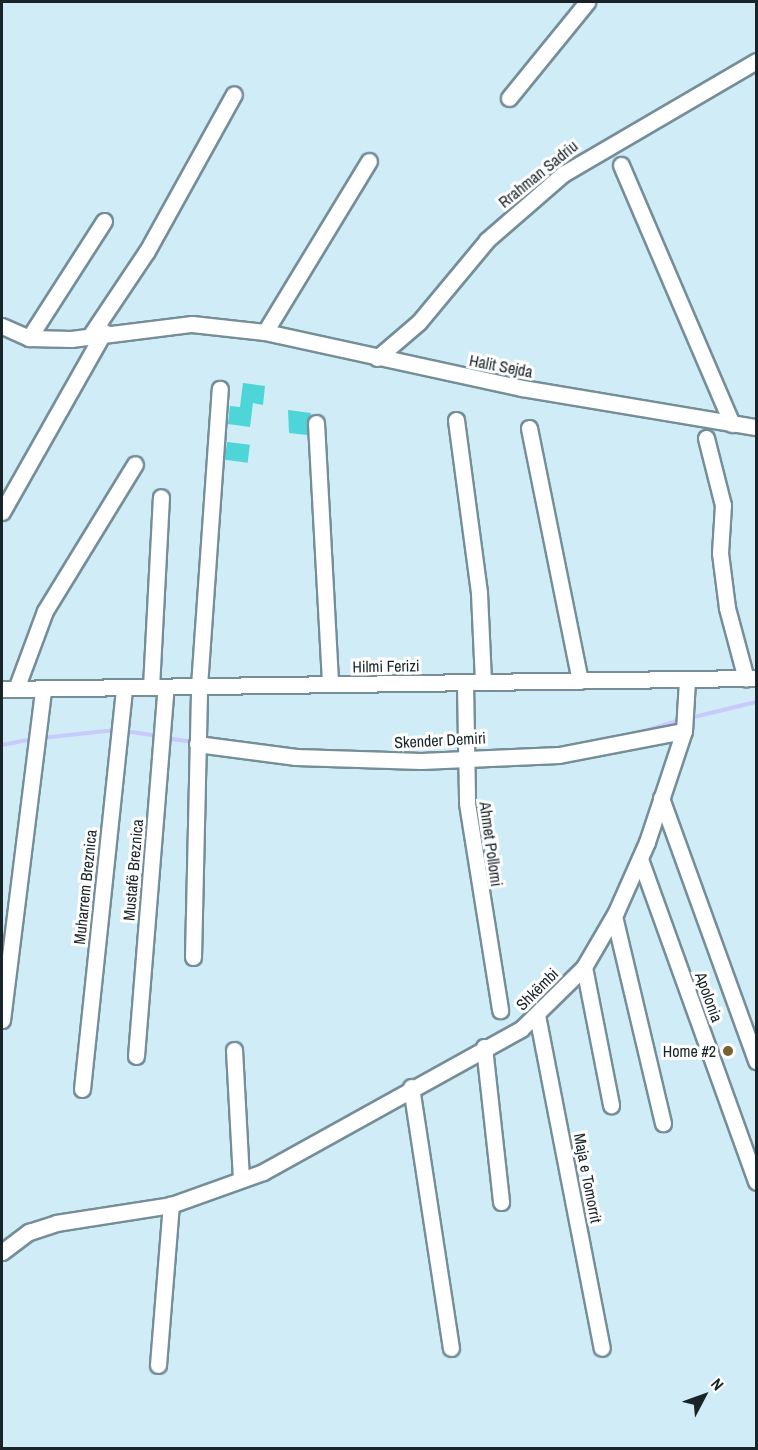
<!DOCTYPE html>
<html>
<head>
<meta charset="utf-8">
<style>
  body { margin:0 }
  #map { position:relative; width:758px; height:1450px; overflow:hidden; background:#d0ecf7; font-family:"Archivo Narrow",sans-serif }
  div>[style] { position:absolute }
  [style*='--x'] { left:calc(var(--x)*1px); top:calc(var(--y)*1px); width:calc(var(--w)*1px); rotate:calc(var(--a)*1deg) }
  .stream>* { height:4px; margin:-2px; padding:0 2px; transform-origin:2px; border-radius:2px; background:#c6cafc }
  .building>* { inset:0; background:#4dd5d7; transform-origin:0 0 }
  .roads { filter:drop-shadow(2px 0 #758e98) drop-shadow(-2px 0 #758e98) drop-shadow(0 2px #758e98) drop-shadow(0 -2px #758e98) }
  .minor>* { height:15px; margin:-7.5px; padding:0 7.5px; transform-origin:7.5px; border-radius:7.5px; background:#fff }
  .dots>* { width:16px; height:16px; translate:-50% -50%; box-sizing:border-box; border:3px solid #fff; border-radius:50% }
  span { translate:-50% -50%; white-space:nowrap; text-align:center; line-height:1.15; -webkit-text-stroke:6px #fff; paint-order:stroke }
  .street-label { font-size:16px; color:#192428 }
  .poi-label { font-size:16px; color:#192428 }
  .right { translate:-100% -50%; text-align:right }
  .frame { position:absolute; inset:0; border:3px solid #192428; pointer-events:none }
  .north { position:absolute; left:674px; top:1366px; width:60px; height:60px; -webkit-text-stroke:4px #fff; paint-order:stroke; rotate:49deg; font-size:16px; font-weight:700; line-height:24px; text-align:center; color:#192428 }
  .north::after { content:''; display:block; margin:auto; width:21px; height:27px; background:#192428; clip-path:polygon(50% 0,100% 100%,50% 72%,0 100%) }
</style>
</head>
<body>
<div id="map">
  <div class="stream">
    <div style="--x:690;--y:718;--w:68;--a:-13.6"></div>
    <div style="--x:124;--y:731;--w:34;--a:8"></div>
    <div style="--x:638;--y:733;--w:44;--a:-17.2"></div>
    <div style="--x:41;--y:738;--w:75;--a:-6.1"></div>
    <div style="--x:165;--y:738;--w:29;--a:8"></div>
    <div style="--x:2;--y:745;--w:32;--a:-11"></div>
  </div>
  <div class="building">
    <div style="clip-path:polygon(243px 383px,265px 386px,263px 405px,253px 403px,250px 427px,228px 424px,230px 406px,240px 407px)"></div>
    <div style="clip-path:polygon(288px 410px,311px 413px,307px 435px,289px 433px)"></div>
    <div style="left:227px;top:442px;width:23px;height:18px;rotate:7deg"></div>
  </div>
  <div class="roads">
    <div class="minor">
      <div style="--x:509;--y:98;--w:124;--a:-50.9"></div>
      <div style="--x:621;--y:165;--w:282;--a:66.8"></div>
      <div style="--x:104;--y:221;--w:139;--a:122.7"></div>
      <div style="--x:29;--y:338;--w:42;--a:1.4"></div>
      <div style="--x:71;--y:339;--w:122;--a:-7.1"></div>
      <div style="--x:192;--y:324;--w:73;--a:6.3"></div>
      <div style="--x:265;--y:332;--w:263;--a:12.3"></div>
      <div style="--x:522;--y:388;--w:237;--a:9.5"></div>
      <div style="--x:2;--y:326;--w:30;--a:24"></div>
      <div style="--x:265;--y:332;--w:200;--a:-58.7"></div>
      <div style="--x:90;--y:336;--w:102;--a:-56.2"></div>
      <div style="--x:147;--y:251;--w:179;--a:-61"></div>
      <div style="--x:377;--y:358;--w:55;--a:-40.6"></div>
      <div style="--x:419;--y:322;--w:107;--a:-50.3"></div>
      <div style="--x:487;--y:240;--w:101;--a:-41"></div>
      <div style="--x:563;--y:174;--w:224;--a:-30.3"></div>
      <div style="--x:456;--y:420;--w:175;--a:82.4"></div>
      <div style="--x:479;--y:593;--w:89;--a:87.4"></div>
      <div style="--x:316;--y:423;--w:261;--a:86.9"></div>
      <div style="--x:529;--y:428;--w:258;--a:78.6"></div>
      <div style="--x:706;--y:438;--w:69;--a:75.8"></div>
      <div style="--x:723;--y:505;--w:48;--a:93.6"></div>
      <div style="--x:720;--y:553;--w:55;--a:82.7"></div>
      <div style="--x:727;--y:608;--w:73;--a:75"></div>
      <div style="--x:2;--y:512;--w:207;--a:-60.5"></div>
      <div style="--x:465;--y:683;--w:120;--a:89"></div>
      <div style="--x:467;--y:803;--w:210;--a:80.9"></div>
      <div style="--x:151;--y:687;--w:190;--a:-87"></div>
      <div style="--x:2;--y:689;--w:754;--a:-0.84"></div>
      <div style="--x:16;--y:689;--w:83;--a:-69.6"></div>
      <div style="--x:45;--y:611;--w:172;--a:-58.5"></div>
      <div style="--x:197;--y:744;--w:100;--a:7.5"></div>
      <div style="--x:296;--y:757;--w:125;--a:1.8"></div>
      <div style="--x:421;--y:761;--w:138;--a:-2.5"></div>
      <div style="--x:559;--y:755;--w:127;--a:-10.9"></div>
      <div style="--x:661;--y:798;--w:280;--a:70.1"></div>
      <div style="--x:640;--y:859;--w:343;--a:70.2"></div>
      <div style="--x:614;--y:916;--w:213;--a:76.7"></div>
      <div style="--x:193;--y:957;--w:271;--a:-88.7"></div>
      <div style="--x:199;--y:686;--w:298;--a:-86"></div>
      <div style="--x:584;--y:967;--w:141;--a:78.9"></div>
      <div style="--x:537;--y:1015;--w:339;--a:79"></div>
      <div style="--x:2;--y:1020;--w:334;--a:-82.9"></div>
      <div style="--x:484;--y:1047;--w:156;--a:83.7"></div>
      <div style="--x:234;--y:1050;--w:128;--a:86.9"></div>
      <div style="--x:136;--y:1056;--w:370;--a:-85.4"></div>
      <div style="--x:411;--y:1087;--w:264;--a:81.3"></div>
      <div style="--x:82;--y:1089;--w:404;--a:-84"></div>
      <div style="--x:2;--y:1252;--w:34;--a:-37"></div>
      <div style="--x:29;--y:1232;--w:28;--a:-18"></div>
      <div style="--x:56;--y:1223;--w:116;--a:-8.9"></div>
      <div style="--x:171;--y:1205;--w:98;--a:-19.7"></div>
      <div style="--x:263;--y:1172;--w:295;--a:-29"></div>
      <div style="--x:521;--y:1029;--w:88;--a:-44.5"></div>
      <div style="--x:584;--y:967;--w:64;--a:-59.8"></div>
      <div style="--x:616;--y:912;--w:77;--a:-66.1"></div>
      <div style="--x:647;--y:842;--w:117;--a:-71.6"></div>
      <div style="--x:684;--y:731;--w:51;--a:-86.6"></div>
      <div style="--x:158;--y:1365;--w:161;--a:-85.4"></div>
    </div>
  </div>
  <div class="dots">
    <div style="left:728px;top:1051px;background:#786131"></div>
  </div>
  <div class="street-label">
    <span style="left:538px;top:174px;rotate:-39deg">Rrahman Sadriu</span>
    <span style="left:501px;top:366px;rotate:11deg">Halit Sejda</span>
    <span style="left:386px;top:666px;rotate:-1deg">Hilmi Ferizi</span>
    <span style="left:440px;top:740px;rotate:-3deg">Skender Demiri</span>
    <span style="left:491px;top:844px;rotate:82deg">Ahmet Pollomi</span>
    <span style="left:133px;top:870px;rotate:-85deg">Mustafë Breznica</span>
    <span style="left:85px;top:887px;rotate:-84deg">Muharrem Breznica</span>
    <span style="left:537px;top:989px;rotate:-45deg">Shkëmbi</span>
    <span style="left:709px;top:997px;rotate:70deg">Apolonia</span>
    <span style="left:588px;top:1178px;rotate:79deg">Maja e Tomorrit</span>
  </div>
  <div class="poi-label">
    <span class="right" style="left:716px;top:1051px">Home #2</span>
  </div>
  <div class="frame"></div>
  <div class="north">N</div>
</div>
</body>
</html>
